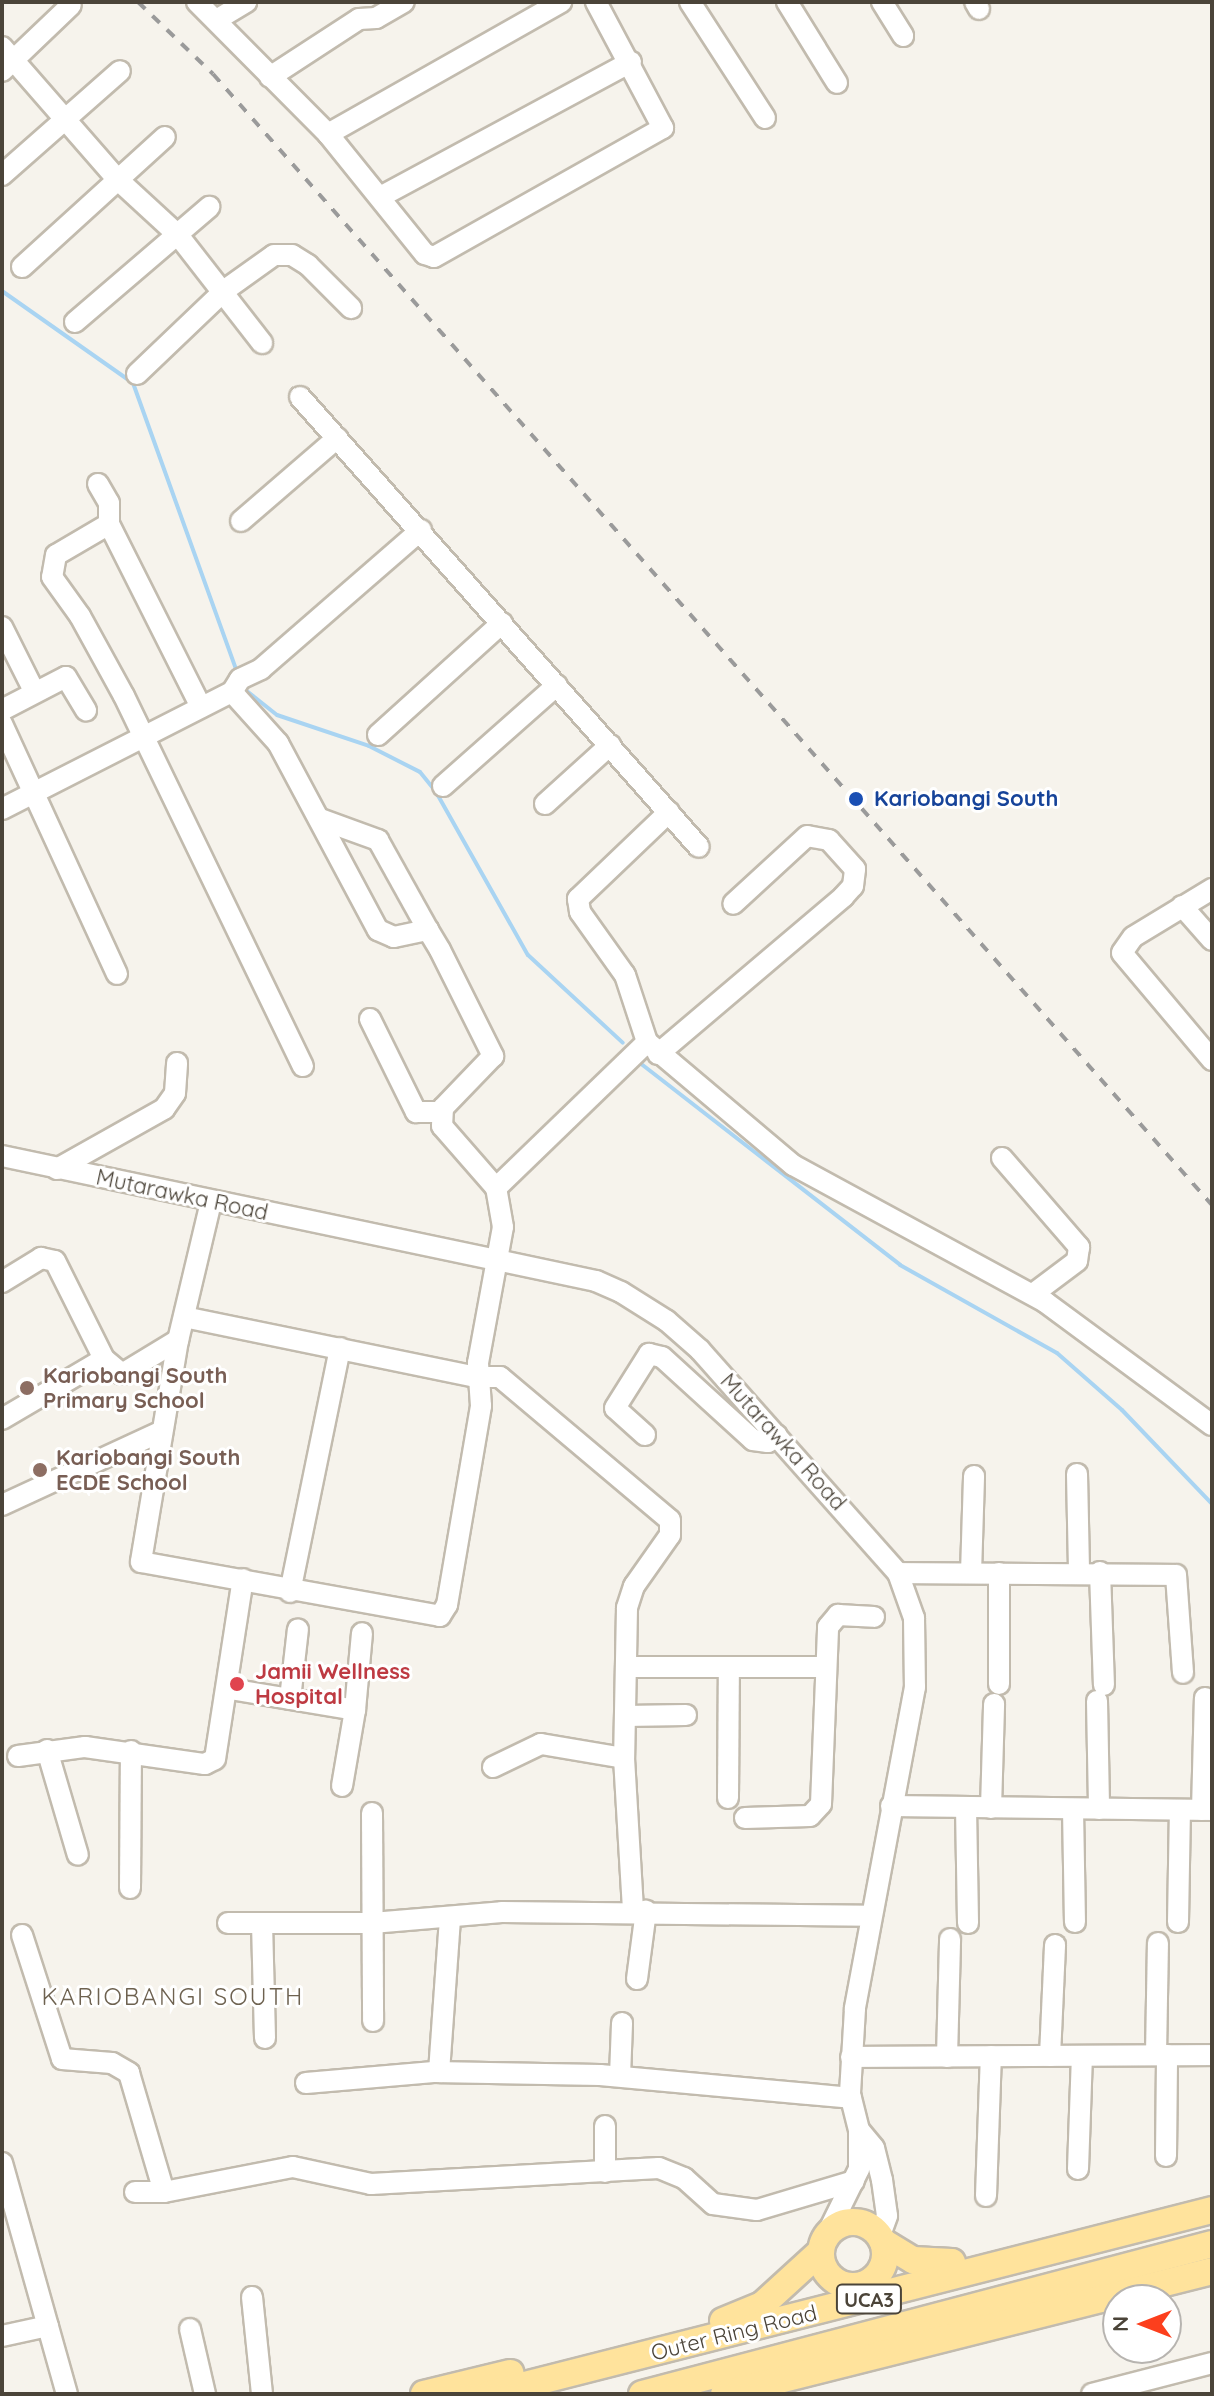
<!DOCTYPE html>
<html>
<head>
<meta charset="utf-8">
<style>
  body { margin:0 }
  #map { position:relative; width:1214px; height:2396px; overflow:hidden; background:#f6f3ec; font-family:Quicksand,sans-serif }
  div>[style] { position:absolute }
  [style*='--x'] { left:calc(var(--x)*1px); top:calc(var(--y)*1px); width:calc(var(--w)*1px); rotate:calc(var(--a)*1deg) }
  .stream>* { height:4px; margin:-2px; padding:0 2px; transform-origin:2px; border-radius:2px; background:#a9d4f2 }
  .roads { filter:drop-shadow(2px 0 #c2bbae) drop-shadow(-2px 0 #c2bbae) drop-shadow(0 2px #c2bbae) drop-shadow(0 -2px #c2bbae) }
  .minor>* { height:20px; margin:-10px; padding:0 10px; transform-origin:10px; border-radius:10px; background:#fff }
  .major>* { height:26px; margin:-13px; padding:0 13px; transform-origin:13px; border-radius:13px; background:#ffe39c }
  .major>.ring { margin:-13px; padding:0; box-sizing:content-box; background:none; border:26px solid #ffe39c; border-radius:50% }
  .rail>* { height:4px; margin-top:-2px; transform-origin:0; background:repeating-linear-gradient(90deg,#9a9a9a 0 10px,transparent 0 20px) }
  .dots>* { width:22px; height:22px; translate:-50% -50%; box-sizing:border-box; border:4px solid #fff; border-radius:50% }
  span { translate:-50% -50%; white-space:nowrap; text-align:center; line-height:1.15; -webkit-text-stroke:6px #fff; paint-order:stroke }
  .shield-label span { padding:2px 6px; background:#fff; border:2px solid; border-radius:6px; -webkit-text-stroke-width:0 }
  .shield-label { font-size:20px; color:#4b4439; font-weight:700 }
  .transit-label { font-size:22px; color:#164399; font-weight:700 }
  .left { translate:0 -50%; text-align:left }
  .street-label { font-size:22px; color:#4b4439 }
  .education-label { font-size:22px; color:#785e54; font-weight:700 }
  .health-label { font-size:22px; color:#be3a42; font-weight:700 }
  .neighbourhood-label { font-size:24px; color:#6e6250; letter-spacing:2px }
  .frame { position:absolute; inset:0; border:4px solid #4b4439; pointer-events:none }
  .north { position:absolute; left:1102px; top:2284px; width:80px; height:80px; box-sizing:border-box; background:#fff; border:2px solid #b7b4b0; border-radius:50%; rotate:270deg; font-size:22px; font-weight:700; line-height:32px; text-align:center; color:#4b4439 }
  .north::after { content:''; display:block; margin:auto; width:28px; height:36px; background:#fc3f1d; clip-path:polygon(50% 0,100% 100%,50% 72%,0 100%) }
</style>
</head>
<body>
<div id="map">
  <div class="stream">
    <div style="--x:2;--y:291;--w:160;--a:35.1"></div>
    <div style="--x:133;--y:383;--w:307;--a:70.2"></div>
    <div style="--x:243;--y:688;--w:43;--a:38.5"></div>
    <div style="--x:277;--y:715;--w:97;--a:18.6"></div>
    <div style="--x:369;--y:746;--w:57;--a:27"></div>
    <div style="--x:420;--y:772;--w:26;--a:51"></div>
    <div style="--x:436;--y:792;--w:187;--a:60.6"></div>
    <div style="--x:528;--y:955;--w:129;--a:42.8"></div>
    <div style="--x:640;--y:1063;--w:329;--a:37.8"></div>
    <div style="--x:900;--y:1265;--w:180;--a:29.3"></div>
    <div style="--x:1057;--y:1353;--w:86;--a:41.2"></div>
    <div style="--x:1122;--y:1410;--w:130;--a:46.2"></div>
  </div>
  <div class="roads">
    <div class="minor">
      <div style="--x:197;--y:2;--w:186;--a:45.2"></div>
      <div style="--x:328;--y:134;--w:154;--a:51.1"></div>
      <div style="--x:425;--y:254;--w:9;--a:18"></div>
      <div style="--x:434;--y:257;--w:263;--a:-29.4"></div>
      <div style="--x:663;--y:128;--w:143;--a:-118"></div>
      <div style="--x:690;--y:2;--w:138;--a:57.1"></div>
      <div style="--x:787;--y:2;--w:95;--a:58.3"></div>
      <div style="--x:882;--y:2;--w:40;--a:58"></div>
      <div style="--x:975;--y:2;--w:8;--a:60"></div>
      <div style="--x:218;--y:19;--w:33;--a:-31"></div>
      <div style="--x:2;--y:47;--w:175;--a:48.9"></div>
      <div style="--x:117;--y:179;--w:83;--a:42.6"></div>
      <div style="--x:178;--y:235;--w:137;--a:52.1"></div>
      <div style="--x:2;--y:71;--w:95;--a:-43.7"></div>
      <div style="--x:270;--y:77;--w:106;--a:-33.1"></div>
      <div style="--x:359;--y:19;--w:17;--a:-3"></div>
      <div style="--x:376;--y:18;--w:32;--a:-30"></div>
      <div style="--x:328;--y:134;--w:268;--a:-29.5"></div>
      <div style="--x:2;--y:175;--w:157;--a:-41.4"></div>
      <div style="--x:380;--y:197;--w:285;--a:-28.3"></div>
      <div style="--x:22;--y:267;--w:193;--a:-42.3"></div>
      <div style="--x:75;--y:322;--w:177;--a:-40.6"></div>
      <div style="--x:137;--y:374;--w:122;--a:-43.7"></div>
      <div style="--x:225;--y:290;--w:60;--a:-35.5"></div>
      <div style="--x:274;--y:255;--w:18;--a:0"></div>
      <div style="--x:292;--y:255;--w:19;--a:32"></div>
      <div style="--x:308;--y:265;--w:61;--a:45"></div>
      <div style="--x:300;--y:397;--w:601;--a:48.44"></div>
      <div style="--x:98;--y:484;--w:22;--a:60"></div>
      <div style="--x:109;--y:503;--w:21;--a:90"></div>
      <div style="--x:109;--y:524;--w:205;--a:63.3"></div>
      <div style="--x:241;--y:521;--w:127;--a:-40.8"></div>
      <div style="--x:109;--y:524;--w:61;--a:149.7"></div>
      <div style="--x:56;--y:555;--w:22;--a:100"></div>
      <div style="--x:52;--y:577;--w:48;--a:54.3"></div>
      <div style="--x:80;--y:616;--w:91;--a:61.2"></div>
      <div style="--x:124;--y:696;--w:411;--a:64.2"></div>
      <div style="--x:2;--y:627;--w:72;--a:63.4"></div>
      <div style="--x:232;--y:692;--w:69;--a:48"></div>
      <div style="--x:278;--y:743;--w:212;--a:61.9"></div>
      <div style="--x:378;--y:930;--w:17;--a:24"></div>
      <div style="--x:394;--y:937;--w:35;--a:-12"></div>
      <div style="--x:428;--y:930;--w:23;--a:59"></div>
      <div style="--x:440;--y:950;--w:119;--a:63.4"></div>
      <div style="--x:493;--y:1056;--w:72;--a:133.9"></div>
      <div style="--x:443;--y:1108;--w:18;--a:93"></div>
      <div style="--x:442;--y:1126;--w:82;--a:48.9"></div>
      <div style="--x:2;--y:710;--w:72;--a:-27.3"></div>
      <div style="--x:66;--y:677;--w:39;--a:59"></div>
      <div style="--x:2;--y:724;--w:275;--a:65.3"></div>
      <div style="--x:378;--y:735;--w:167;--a:-42.1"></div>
      <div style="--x:443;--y:786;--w:152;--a:-41.5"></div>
      <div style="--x:545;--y:804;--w:88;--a:-42.2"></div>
      <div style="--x:2;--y:809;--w:258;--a:-27"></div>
      <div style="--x:232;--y:692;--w:15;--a:-58"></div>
      <div style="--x:240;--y:679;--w:23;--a:-25"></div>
      <div style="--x:261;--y:669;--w:212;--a:-41"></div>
      <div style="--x:669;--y:812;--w:126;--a:136.3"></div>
      <div style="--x:578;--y:899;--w:13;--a:81"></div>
      <div style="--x:580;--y:912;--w:77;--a:54.5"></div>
      <div style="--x:625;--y:975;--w:71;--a:71.8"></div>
      <div style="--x:647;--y:1042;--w:191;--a:40.1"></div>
      <div style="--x:793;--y:1165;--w:287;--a:28.5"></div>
      <div style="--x:1045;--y:1302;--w:207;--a:36.4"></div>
      <div style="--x:320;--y:819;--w:62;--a:19.9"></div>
      <div style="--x:378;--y:840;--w:103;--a:60.9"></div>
      <div style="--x:1212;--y:889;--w:92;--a:148.7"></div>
      <div style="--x:1133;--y:937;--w:19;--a:125"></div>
      <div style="--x:1122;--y:953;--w:140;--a:49.9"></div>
      <div style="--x:1182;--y:906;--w:45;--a:48.6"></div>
      <div style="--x:370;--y:1019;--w:104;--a:63.7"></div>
      <div style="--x:416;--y:1112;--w:26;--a:0"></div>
      <div style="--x:658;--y:1054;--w:243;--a:-40.3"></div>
      <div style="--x:843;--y:897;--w:15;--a:-48"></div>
      <div style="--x:853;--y:886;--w:17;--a:-83"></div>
      <div style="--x:855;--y:869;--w:39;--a:-132"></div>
      <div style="--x:829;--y:840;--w:22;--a:-170"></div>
      <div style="--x:807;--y:836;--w:100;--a:137.4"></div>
      <div style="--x:2;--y:1156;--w:607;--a:11.88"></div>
      <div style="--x:596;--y:1281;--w:27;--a:24"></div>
      <div style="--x:621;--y:1292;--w:54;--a:32.2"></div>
      <div style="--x:667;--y:1321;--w:44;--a:41.3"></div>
      <div style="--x:700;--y:1350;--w:298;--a:48.4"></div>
      <div style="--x:898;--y:1573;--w:48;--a:70.4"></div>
      <div style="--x:914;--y:1618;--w:69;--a:89.2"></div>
      <div style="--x:915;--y:1687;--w:328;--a:100.6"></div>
      <div style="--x:855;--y:2009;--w:85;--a:93.4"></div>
      <div style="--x:850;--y:2094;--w:37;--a:76"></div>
      <div style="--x:859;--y:2130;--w:39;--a:90"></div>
      <div style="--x:859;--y:2169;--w:75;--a:116.2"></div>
      <div style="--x:1002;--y:1158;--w:118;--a:49.1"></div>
      <div style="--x:1079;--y:1247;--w:14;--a:98"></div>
      <div style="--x:1077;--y:1261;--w:55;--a:143.1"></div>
      <div style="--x:57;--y:1169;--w:123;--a:-29.3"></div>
      <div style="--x:164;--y:1109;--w:19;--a:-55"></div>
      <div style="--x:175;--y:1093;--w:30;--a:-86"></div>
      <div style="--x:211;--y:1202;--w:142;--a:103.4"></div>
      <div style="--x:178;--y:1340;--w:225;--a:99.5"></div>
      <div style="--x:141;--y:1562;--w:304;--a:10.2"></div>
      <div style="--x:440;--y:1616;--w:13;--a:-58"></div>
      <div style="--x:447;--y:1605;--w:202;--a:-80.3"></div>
      <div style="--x:481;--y:1406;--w:43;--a:-94"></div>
      <div style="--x:478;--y:1363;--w:138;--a:-79.6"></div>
      <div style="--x:503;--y:1227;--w:40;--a:-100"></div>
      <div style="--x:496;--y:1188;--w:210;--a:-44"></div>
      <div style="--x:2;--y:1282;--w:46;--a:-31.6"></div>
      <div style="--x:41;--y:1258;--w:14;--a:12"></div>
      <div style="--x:55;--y:1261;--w:110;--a:63.4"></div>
      <div style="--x:104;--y:1359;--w:23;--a:40"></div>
      <div style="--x:122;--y:1374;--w:66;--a:-31.3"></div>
      <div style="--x:184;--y:1317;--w:299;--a:11.6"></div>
      <div style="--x:477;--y:1377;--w:23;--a:0"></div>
      <div style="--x:500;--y:1377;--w:222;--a:40.1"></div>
      <div style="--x:670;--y:1520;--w:15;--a:90"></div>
      <div style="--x:670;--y:1535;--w:62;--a:125.2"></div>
      <div style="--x:634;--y:1586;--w:23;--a:108"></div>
      <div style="--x:627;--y:1608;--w:150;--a:91.1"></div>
      <div style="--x:624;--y:1758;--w:153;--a:86.6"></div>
      <div style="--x:2;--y:1419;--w:118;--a:-30.5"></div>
      <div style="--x:645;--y:1435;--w:40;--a:-138"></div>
      <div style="--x:615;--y:1408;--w:64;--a:-57.8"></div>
      <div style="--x:649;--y:1354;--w:13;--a:13"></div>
      <div style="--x:662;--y:1357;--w:123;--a:42.4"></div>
      <div style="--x:753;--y:1440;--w:15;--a:8"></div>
      <div style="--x:768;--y:1442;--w:11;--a:-38"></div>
      <div style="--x:1077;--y:1474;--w:98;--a:88.8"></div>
      <div style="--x:2;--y:1505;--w:174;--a:-24.8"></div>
      <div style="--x:1100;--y:1572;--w:113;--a:88"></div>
      <div style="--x:898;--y:1573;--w:278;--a:0.4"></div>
      <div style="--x:1176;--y:1575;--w:98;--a:85.9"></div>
      <div style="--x:971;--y:1573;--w:97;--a:-88.2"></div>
      <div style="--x:999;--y:1573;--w:111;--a:90"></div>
      <div style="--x:290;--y:1592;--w:249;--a:-78.4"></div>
      <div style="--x:626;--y:1667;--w:200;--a:0"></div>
      <div style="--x:230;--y:1689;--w:127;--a:9.5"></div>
      <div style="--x:355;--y:1710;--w:77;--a:99.7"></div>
      <div style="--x:290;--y:1699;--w:70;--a:-83.5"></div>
      <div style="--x:1097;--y:1701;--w:108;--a:88.9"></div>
      <div style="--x:355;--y:1710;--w:77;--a:-84.8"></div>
      <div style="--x:625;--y:1716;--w:61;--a:-0.9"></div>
      <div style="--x:47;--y:1750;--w:109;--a:73.6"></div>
      <div style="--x:18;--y:1756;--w:68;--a:-7.7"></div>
      <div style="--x:85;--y:1747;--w:121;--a:8.1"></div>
      <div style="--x:205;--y:1764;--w:11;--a:-27"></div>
      <div style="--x:215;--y:1759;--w:182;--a:-81.2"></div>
      <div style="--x:493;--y:1767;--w:53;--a:-25.6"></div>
      <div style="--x:541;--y:1744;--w:84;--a:9.6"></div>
      <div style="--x:728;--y:1798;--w:131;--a:-89.6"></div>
      <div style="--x:891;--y:1806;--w:321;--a:0.7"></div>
      <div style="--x:966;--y:1807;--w:116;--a:89"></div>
      <div style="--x:991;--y:1808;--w:104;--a:-88.3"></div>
      <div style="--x:1073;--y:1809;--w:113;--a:89"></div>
      <div style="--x:1202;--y:1810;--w:112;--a:-88.5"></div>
      <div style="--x:372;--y:1813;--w:208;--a:89.7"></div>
      <div style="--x:745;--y:1818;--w:65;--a:-1.8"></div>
      <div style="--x:810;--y:1816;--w:16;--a:-47"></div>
      <div style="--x:821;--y:1804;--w:177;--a:-87.7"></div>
      <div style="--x:828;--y:1627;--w:16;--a:-50"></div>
      <div style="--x:838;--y:1615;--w:36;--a:3"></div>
      <div style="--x:130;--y:1888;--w:137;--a:-89.6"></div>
      <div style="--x:1178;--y:1922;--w:112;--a:-89"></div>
      <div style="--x:228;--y:1923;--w:144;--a:0"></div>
      <div style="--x:372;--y:1923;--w:130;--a:-4.8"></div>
      <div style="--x:502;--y:1912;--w:368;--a:0.6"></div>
      <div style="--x:262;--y:1923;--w:115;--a:88.5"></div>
      <div style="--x:22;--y:1935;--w:130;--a:72.1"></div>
      <div style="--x:62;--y:2059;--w:50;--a:4.6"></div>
      <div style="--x:112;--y:2063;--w:20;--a:30"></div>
      <div style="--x:129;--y:2073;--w:124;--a:73.6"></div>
      <div style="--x:637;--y:1979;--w:69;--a:-82.5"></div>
      <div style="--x:1156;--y:2055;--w:112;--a:-89"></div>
      <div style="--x:1050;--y:2056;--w:111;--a:-87.4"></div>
      <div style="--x:851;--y:2057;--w:361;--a:-0.3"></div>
      <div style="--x:947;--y:2057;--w:118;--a:-88.5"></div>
      <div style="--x:439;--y:2072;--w:155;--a:-85.9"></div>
      <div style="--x:620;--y:2076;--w:53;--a:-87.8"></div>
      <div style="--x:306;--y:2083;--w:128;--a:-4.9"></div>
      <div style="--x:434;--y:2072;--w:166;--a:1"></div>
      <div style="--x:600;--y:2075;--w:252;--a:5.2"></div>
      <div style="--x:605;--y:2126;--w:46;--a:90"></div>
      <div style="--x:859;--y:2130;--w:23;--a:50"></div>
      <div style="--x:874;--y:2148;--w:33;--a:76"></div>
      <div style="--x:882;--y:2180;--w:36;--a:82"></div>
      <div style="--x:887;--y:2216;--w:20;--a:110"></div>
      <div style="--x:1166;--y:2156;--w:101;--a:-89.4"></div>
      <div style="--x:2;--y:2163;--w:240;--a:74.3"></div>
      <div style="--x:1078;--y:2169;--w:113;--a:-88"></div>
      <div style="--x:135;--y:2192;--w:29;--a:0"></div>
      <div style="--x:164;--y:2192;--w:131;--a:-11"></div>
      <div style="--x:293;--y:2167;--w:80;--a:12.3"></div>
      <div style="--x:371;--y:2184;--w:288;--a:-3.2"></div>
      <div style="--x:659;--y:2168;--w:27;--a:22"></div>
      <div style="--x:684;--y:2178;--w:39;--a:42"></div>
      <div style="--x:713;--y:2204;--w:44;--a:7.8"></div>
      <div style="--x:757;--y:2210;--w:101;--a:-16.6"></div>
      <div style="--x:986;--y:2196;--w:140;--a:-88"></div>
      <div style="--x:252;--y:2297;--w:98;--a:84.1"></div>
      <div style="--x:190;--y:2329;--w:67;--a:77"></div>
      <div style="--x:2;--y:2336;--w:47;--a:-12.3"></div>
      <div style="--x:1092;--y:2394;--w:124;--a:-14.5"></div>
    </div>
    <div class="major">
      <div class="ring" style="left:821px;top:2222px;width:38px;height:38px"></div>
      <div style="--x:883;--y:2242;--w:35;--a:31"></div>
      <div style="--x:913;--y:2260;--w:39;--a:3"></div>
      <div style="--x:723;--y:2321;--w:42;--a:-22.3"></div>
      <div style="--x:762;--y:2305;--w:79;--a:-42.4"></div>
      <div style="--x:424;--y:2394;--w:89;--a:-13.7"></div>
      <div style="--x:489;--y:2394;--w:746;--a:-14.28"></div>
      <div style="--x:642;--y:2394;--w:589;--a:-14.74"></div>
      <div style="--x:724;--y:2394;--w:503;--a:-14.15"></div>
    </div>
  </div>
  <div class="rail">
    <div style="--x:138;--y:2;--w:104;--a:43.8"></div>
    <div style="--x:213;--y:74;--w:1509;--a:48.55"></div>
  </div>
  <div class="dots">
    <div style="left:856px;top:799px;background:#1a4fb4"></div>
    <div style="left:27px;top:1388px;background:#8d6e63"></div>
    <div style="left:40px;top:1470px;background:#8d6e63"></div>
    <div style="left:237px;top:1684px;background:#e0444e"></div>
  </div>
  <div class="shield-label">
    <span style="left:869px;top:2299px">UCA3</span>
  </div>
  <div class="transit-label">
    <span class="left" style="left:874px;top:799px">Kariobangi South</span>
  </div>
  <div class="street-label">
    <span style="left:182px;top:1195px;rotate:12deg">Mutarawka Road</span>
    <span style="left:783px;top:1442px;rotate:48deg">Mutarawka Road</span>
    <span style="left:734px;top:2333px;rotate:-14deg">Outer Ring Road</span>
  </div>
  <div class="education-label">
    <span class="left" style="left:43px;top:1388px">Kariobangi South<br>Primary School</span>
    <span class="left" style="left:56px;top:1470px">Kariobangi South<br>ECDE School</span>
  </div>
  <div class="health-label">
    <span class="left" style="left:255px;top:1684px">Jamii Wellness<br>Hospital</span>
  </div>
  <div class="neighbourhood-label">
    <span style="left:173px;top:1997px">KARIOBANGI SOUTH</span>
  </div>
  <div class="frame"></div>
  <div class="north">N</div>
</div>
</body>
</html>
